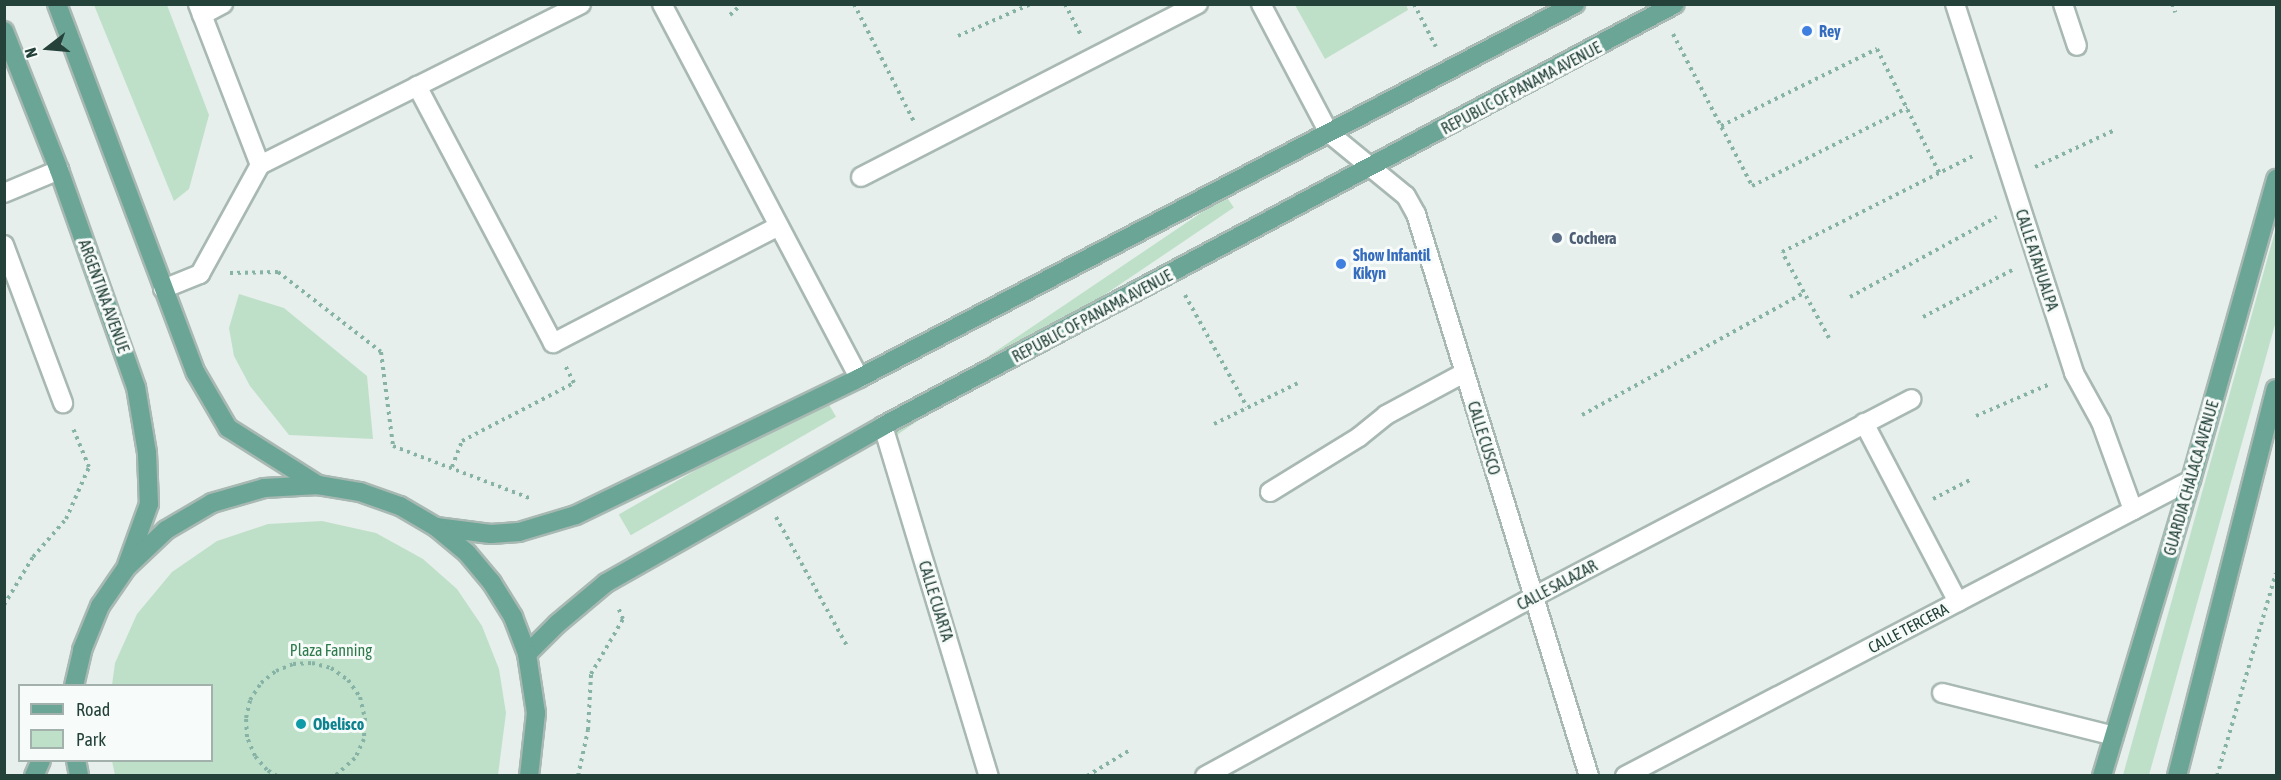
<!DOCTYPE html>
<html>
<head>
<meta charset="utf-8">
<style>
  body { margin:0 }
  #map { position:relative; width:2281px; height:780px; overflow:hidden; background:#e6efeb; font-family:"Asap Condensed",sans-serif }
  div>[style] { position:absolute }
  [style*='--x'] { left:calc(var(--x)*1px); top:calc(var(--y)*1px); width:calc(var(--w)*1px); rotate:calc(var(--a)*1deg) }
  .green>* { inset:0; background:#bfe0c8; transform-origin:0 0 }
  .path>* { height:4px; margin-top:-2px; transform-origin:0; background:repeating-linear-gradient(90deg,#86b3a5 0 3px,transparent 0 7.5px) }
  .roads { filter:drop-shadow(2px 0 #a8b8b2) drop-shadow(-2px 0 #a8b8b2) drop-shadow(0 2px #a8b8b2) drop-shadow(0 -2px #a8b8b2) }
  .minor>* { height:18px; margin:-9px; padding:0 9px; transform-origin:9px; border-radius:9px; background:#fff }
  .major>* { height:18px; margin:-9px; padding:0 9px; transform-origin:9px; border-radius:9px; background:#6aa596 }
  .dots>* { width:16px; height:16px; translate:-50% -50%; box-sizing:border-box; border:3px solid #f7fbf9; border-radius:50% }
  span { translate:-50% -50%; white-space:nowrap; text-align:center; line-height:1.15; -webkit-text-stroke:6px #f7fbf9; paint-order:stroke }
  .shop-label { font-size:16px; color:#366cbe; font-weight:700 }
  .left { translate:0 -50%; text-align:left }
  .street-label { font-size:16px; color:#24423a }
  .service-label { font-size:16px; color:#4e5e75; font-weight:700 }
  .park-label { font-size:16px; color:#2d7a4b }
  .culture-label { font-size:16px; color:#0d838f; font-weight:700 }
  .frame { position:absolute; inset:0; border:6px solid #24423a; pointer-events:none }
  .legend { position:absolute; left:18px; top:684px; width:195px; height:78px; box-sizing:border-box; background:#f7fbf9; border:2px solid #a3b1ad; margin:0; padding:8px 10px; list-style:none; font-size:18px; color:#24423a }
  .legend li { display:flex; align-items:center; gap:12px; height:30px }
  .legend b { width:30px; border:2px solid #a3b1ad }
  .north { position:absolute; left:18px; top:18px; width:60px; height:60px; -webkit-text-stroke:4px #f7fbf9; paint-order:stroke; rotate:254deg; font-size:16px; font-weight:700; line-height:24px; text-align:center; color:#24423a }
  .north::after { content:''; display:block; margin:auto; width:21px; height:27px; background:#24423a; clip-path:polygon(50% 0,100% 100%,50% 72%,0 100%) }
</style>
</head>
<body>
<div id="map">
  <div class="green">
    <div style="clip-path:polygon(1406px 4px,1408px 10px,1325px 59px,1295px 5px)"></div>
    <div style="clip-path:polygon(94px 5px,167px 5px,209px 115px,189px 189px,174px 201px)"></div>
    <div style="left:1226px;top:196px;width:14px;height:419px;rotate:56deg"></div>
    <div style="clip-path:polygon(2276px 228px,2276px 321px,2149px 775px,2123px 775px)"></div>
    <div style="clip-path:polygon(239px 294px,284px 308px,367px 376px,373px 439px,289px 435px,250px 386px,234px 356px,229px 328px)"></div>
    <div style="left:824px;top:396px;width:24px;height:237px;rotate:60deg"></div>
    <div style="clip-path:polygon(322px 521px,376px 533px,423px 559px,457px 589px,482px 626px,499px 669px,506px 713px,498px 775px,115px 775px,112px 761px,212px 760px,212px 686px,112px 685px,115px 663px,137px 614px,172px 572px,217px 541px,268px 524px)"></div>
  </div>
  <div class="path">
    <div style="--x:854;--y:4;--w:132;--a:63"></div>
    <div style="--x:1065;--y:4;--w:36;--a:63"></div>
    <div style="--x:1414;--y:4;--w:48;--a:62.9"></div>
    <div style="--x:2172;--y:4;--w:9;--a:69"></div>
    <div style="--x:730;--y:15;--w:16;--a:-43"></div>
    <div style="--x:1673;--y:34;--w:171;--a:62.5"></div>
    <div style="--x:1752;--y:186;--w:174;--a:-26.7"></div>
    <div style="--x:958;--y:36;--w:80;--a:-23.7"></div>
    <div style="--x:1721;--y:126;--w:174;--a:-26.3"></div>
    <div style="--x:1877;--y:49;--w:140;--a:63.3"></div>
    <div style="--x:2035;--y:167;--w:86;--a:-24.8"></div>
    <div style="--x:230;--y:273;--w:48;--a:-1.2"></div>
    <div style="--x:278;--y:272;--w:130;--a:37.8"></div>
    <div style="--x:381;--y:352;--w:95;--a:82.7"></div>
    <div style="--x:393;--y:446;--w:149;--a:20.9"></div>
    <div style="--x:1185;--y:295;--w:128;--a:61"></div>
    <div style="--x:1850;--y:297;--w:167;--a:-28.6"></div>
    <div style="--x:1923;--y:317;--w:101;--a:-27.8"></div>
    <div style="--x:1829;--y:338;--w:98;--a:-118.7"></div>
    <div style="--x:1782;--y:252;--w:216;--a:-26.7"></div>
    <div style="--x:1582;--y:415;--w:253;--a:-28.8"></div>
    <div style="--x:1976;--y:416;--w:81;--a:-23.4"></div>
    <div style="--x:1214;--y:424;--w:93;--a:-26"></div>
    <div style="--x:452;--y:467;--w:28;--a:-69"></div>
    <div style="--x:462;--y:441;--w:126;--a:-27.4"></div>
    <div style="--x:574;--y:383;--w:20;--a:-117"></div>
    <div style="--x:1933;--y:499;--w:42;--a:-27.2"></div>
    <div style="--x:776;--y:517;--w:149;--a:61.2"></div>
    <div style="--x:4;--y:605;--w:56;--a:-58.9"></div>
    <div style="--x:33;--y:557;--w:50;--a:-49"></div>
    <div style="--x:66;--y:519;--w:57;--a:-66.1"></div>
    <div style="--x:89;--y:467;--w:44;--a:-112.5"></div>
    <div style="--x:277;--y:776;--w:12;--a:-149"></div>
    <div style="--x:267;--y:770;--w:18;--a:-131"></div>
    <div style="--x:255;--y:756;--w:21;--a:-113"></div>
    <div style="--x:247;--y:737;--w:19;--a:-93"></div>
    <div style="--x:246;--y:718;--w:18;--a:-77"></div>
    <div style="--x:250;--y:700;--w:20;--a:-57"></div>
    <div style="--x:261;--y:683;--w:19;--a:-39"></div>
    <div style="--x:276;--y:671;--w:18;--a:-22"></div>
    <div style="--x:293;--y:664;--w:19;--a:-3"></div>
    <div style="--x:312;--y:663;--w:20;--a:15"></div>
    <div style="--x:331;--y:668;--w:21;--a:35"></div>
    <div style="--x:348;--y:680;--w:21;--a:55"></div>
    <div style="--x:360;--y:697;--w:22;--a:77"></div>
    <div style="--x:365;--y:718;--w:21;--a:93"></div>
    <div style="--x:364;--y:739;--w:21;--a:115"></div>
    <div style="--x:355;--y:758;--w:27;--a:138"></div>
    <div style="--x:578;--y:776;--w:47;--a:-77.7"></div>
    <div style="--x:588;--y:730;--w:56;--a:-86.9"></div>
    <div style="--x:591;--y:674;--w:64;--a:-59.8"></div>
    <div style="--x:623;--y:619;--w:13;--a:-113"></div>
    <div style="--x:1087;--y:776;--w:50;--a:-31.2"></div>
    <div style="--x:2217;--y:776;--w:211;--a:-73.8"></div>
  </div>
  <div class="roads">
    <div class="minor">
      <div style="--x:662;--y:4;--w:423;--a:62.2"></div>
      <div style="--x:1261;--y:4;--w:146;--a:62.2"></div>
      <div style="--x:1329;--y:133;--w:99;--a:39.3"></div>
      <div style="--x:1406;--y:196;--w:21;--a:61"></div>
      <div style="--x:1416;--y:214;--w:588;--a:72.89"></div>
      <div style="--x:1955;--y:4;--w:388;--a:72.1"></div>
      <div style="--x:2074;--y:373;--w:56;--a:61.1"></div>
      <div style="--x:2101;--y:422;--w:94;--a:70"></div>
      <div style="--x:2063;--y:4;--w:44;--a:71.6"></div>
      <div style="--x:202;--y:15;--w:24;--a:-28"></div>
      <div style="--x:417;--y:86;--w:291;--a:62.1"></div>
      <div style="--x:553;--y:343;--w:254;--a:-27.4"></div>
      <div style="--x:260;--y:165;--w:359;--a:-26.6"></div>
      <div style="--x:861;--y:177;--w:379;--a:-27.2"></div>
      <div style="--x:4;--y:193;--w:60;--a:-22.7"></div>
      <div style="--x:4;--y:245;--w:169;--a:69.5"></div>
      <div style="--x:163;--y:289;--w:40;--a:-22"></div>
      <div style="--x:200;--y:274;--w:124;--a:-61.2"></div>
      <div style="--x:260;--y:165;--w:173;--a:-111.1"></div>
      <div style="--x:1864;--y:423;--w:202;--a:62.3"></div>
      <div style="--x:883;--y:426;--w:366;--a:73.2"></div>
      <div style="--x:1270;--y:492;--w:105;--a:-31.7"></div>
      <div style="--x:1359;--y:437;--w:35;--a:-39"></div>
      <div style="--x:1386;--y:415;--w:89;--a:-28.3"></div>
      <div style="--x:1942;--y:693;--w:177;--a:14"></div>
      <div style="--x:1205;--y:776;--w:374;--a:-28.6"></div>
      <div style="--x:1533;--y:597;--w:427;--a:-27.6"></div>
      <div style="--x:1625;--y:776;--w:639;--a:-27.61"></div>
    </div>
    <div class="major">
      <div style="--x:57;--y:4;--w:394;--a:69.4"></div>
      <div style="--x:196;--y:373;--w:64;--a:59.8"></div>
      <div style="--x:228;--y:428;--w:107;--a:32.3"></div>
      <div style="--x:4;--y:31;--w:149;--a:68.4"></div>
      <div style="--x:59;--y:170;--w:230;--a:70.5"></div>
      <div style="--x:136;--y:387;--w:67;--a:80.5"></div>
      <div style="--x:147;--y:453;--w:51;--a:87.8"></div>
      <div style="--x:149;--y:504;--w:65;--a:109.8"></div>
      <div style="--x:436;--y:527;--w:55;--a:7.3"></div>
      <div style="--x:491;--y:534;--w:28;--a:-4"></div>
      <div style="--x:519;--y:532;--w:59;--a:-16.6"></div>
      <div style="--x:576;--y:515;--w:314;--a:-25.8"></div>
      <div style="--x:859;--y:378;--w:808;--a:-27.58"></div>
      <div style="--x:527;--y:654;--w:42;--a:-45"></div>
      <div style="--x:557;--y:624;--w:64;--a:-39.9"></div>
      <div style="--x:606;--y:583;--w:318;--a:-29.5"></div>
      <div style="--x:883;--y:426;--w:897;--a:-28.05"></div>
      <div style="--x:74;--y:686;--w:37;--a:-77"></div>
      <div style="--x:82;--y:650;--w:48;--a:-67.8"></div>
      <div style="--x:100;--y:606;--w:46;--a:-55.6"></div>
      <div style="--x:126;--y:568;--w:55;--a:-43.5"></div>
      <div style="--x:166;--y:530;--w:53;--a:-30.4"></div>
      <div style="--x:212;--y:503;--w:54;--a:-16.1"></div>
      <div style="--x:264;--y:488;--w:54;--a:-3.2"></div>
      <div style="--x:318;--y:485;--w:43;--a:9.5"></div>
      <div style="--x:360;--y:492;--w:42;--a:19.3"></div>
      <div style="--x:400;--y:506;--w:42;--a:30.3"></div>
      <div style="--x:436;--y:527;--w:40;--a:40"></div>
      <div style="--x:467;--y:553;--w:39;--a:50"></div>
      <div style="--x:492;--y:583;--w:40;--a:58"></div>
      <div style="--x:513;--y:617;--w:40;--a:69"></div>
      <div style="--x:527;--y:654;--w:60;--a:81.3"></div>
      <div style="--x:536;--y:713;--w:63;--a:96.3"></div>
      <div style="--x:76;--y:760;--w:16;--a:79"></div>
      <div style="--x:34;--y:776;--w:17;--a:-66"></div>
      <div style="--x:2102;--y:776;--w:309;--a:-73.3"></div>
      <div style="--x:2191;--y:480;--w:313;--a:-74.2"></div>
      <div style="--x:2177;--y:776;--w:399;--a:-75.7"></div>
    </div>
  </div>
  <div class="dots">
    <div style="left:1807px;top:31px;background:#3f7fe0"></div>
    <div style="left:1557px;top:238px;background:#5c6f8a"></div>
    <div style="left:1341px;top:264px;background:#3f7fe0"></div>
    <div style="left:301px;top:724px;background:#0f9aa8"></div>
  </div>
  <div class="shop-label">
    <span class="left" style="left:1819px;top:31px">Rey</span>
    <span class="left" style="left:1353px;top:264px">Show Infantil<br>Kikyn</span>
  </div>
  <div class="street-label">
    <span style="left:1521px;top:88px;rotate:-28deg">REPUBLIC OF PANAMA AVENUE</span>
    <span style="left:2037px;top:260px;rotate:72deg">CALLE ATAHUALPA</span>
    <span style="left:104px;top:296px;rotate:70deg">ARGENTINA AVENUE</span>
    <span style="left:1092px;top:316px;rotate:-28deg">REPUBLIC OF PANAMA AVENUE</span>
    <span style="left:1484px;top:438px;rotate:73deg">CALLE CUSCO</span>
    <span style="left:2191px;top:478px;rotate:-74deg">GUARDIA CHALACA AVENUE</span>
    <span style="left:1557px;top:585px;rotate:-28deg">CALLE SALAZAR</span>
    <span style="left:936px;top:601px;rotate:73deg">CALLE CUARTA</span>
    <span style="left:1908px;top:628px;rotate:-28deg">CALLE TERCERA</span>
  </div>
  <div class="service-label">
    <span class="left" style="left:1569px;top:238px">Cochera</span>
  </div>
  <div class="park-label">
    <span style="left:331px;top:650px">Plaza Fanning</span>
  </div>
  <div class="culture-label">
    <span class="left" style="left:313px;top:724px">Obelisco</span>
  </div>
  <div class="frame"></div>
  <ul class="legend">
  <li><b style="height:8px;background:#6aa596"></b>Road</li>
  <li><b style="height:16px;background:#bfe0c8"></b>Park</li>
  </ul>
  <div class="north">N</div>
</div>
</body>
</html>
